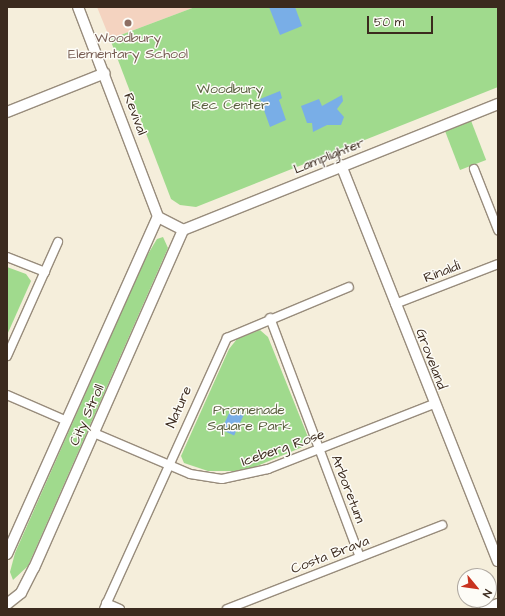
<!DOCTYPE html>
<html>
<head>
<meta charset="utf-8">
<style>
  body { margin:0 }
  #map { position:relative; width:505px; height:616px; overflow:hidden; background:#f5eedb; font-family:"Architects Daughter",sans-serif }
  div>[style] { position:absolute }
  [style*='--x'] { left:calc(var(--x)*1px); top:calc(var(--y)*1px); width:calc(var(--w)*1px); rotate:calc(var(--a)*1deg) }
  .built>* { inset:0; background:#f4d3c0 }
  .green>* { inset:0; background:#a0da8d; transform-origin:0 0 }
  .water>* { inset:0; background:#79aee7; transform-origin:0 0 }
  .roads { filter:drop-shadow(1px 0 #988c7c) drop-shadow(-1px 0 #988c7c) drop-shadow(0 1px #988c7c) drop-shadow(0 -1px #988c7c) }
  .minor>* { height:8px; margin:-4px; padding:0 4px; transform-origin:4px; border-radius:4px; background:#fff }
  .tertiary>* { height:10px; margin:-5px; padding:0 5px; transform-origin:5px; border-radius:5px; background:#fff }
  .dots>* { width:11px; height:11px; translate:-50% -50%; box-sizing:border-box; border:2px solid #fdfcf7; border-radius:50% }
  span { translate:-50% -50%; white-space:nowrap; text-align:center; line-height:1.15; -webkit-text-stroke:3px #fdfcf7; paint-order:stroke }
  .education-label { font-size:14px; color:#785e54 }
  .park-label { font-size:14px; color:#595f3f }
  .street-label { font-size:14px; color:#3b2a1e }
  .frame { position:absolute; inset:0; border:8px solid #3b2a1e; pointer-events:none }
  .north { position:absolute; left:457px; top:568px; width:40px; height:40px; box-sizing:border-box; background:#fdfcf7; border:1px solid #afa8a0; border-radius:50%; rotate:119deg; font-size:11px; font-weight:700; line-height:16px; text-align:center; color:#3b2a1e }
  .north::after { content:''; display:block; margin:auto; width:14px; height:18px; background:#c8321e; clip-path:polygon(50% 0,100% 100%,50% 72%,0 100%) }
  .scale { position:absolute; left:367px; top:16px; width:66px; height:18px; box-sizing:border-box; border:2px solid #3b2a1e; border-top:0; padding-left:5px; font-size:12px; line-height:14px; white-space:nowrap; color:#3b2a1e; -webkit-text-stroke:3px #fdfcf7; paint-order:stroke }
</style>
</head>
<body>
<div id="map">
  <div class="built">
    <div style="clip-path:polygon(97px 7px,195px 7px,110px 39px)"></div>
  </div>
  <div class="green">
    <div style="clip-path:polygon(195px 7px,498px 7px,498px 87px,196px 207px,180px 205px,171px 199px,110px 39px)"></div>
    <div style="left:470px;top:118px;width:45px;height:28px;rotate:69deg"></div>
    <div style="clip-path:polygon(163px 237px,168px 248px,28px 566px,13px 580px,10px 572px,15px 553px,145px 259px,157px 239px)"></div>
    <div style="clip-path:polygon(7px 267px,26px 274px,31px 281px,7px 335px)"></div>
    <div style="clip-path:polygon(260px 330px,268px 337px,308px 437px,305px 446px,252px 468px,235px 471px,208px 471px,184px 463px,181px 456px,229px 349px,237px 339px)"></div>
  </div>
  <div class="water">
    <div style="clip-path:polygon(269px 7px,295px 7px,302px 26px,280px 35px)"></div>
    <div style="clip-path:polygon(280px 91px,282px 98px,279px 100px,286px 120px,270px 127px,260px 99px)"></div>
    <div style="clip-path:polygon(342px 95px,343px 101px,337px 109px,344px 117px,341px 125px,327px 125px,313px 132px,312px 123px,307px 123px,301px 106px,319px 99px,322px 106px)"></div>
    <div style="left:232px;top:407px;width:14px;height:25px;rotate:25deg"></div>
  </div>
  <div class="roads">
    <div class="minor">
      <div style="--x:474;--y:169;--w:66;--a:68.5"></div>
      <div style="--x:7;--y:257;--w:41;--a:21.5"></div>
      <div style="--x:395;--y:304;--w:110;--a:-21.2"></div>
      <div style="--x:270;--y:318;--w:255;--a:69.4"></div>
      <div style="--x:7;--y:356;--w:125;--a:-65.9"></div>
      <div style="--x:7;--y:395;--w:65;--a:23.4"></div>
      <div style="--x:94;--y:433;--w:104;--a:23.1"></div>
      <div style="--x:190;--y:474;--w:32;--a:9"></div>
      <div style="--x:222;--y:479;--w:47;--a:-12.3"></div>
      <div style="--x:268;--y:469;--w:178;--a:-21.4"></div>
      <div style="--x:106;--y:603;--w:15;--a:23"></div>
      <div style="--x:104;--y:609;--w:298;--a:-65.6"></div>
      <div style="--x:227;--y:338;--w:132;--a:-22.7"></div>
      <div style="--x:227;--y:609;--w:231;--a:-21.3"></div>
    </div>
    <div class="tertiary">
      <div style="--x:78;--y:7;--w:225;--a:69.1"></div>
      <div style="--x:158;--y:217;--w:28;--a:27"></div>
      <div style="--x:183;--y:230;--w:339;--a:-21.8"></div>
      <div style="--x:7;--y:112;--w:105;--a:-21.7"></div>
      <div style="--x:341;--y:165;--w:426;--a:68.4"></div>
      <div style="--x:7;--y:554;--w:369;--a:-65.9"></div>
      <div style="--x:7;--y:604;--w:18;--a:-38"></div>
      <div style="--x:21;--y:593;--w:28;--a:-63"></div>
      <div style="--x:34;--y:568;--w:369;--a:-66.2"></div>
      <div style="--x:485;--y:609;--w:14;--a:-21"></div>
    </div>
  </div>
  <div class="dots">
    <div style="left:128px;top:23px;background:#8d6e63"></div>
  </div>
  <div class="education-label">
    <span style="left:128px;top:46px">Woodbury<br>Elementary School</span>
  </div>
  <div class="park-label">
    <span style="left:230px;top:97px">Woodbury<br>Rec Center</span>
    <span style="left:249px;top:418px">Promenade<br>Square Park</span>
  </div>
  <div class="street-label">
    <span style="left:135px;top:114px;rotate:70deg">Revival</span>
    <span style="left:329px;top:156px;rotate:-22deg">Lamplighter</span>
    <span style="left:442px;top:272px;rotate:-21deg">Rinaldi</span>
    <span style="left:431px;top:359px;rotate:69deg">Groveland</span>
    <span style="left:179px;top:407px;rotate:-66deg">Nature</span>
    <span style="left:87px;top:415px;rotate:-66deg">City Stroll</span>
    <span style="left:283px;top:448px;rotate:-19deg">Iceberg Rose</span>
    <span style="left:348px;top:489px;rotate:69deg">Arboretum</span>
    <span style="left:330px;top:555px;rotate:-21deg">Costa Brava</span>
  </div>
  <div class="frame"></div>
  <div class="north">N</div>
  <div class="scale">50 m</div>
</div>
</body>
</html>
